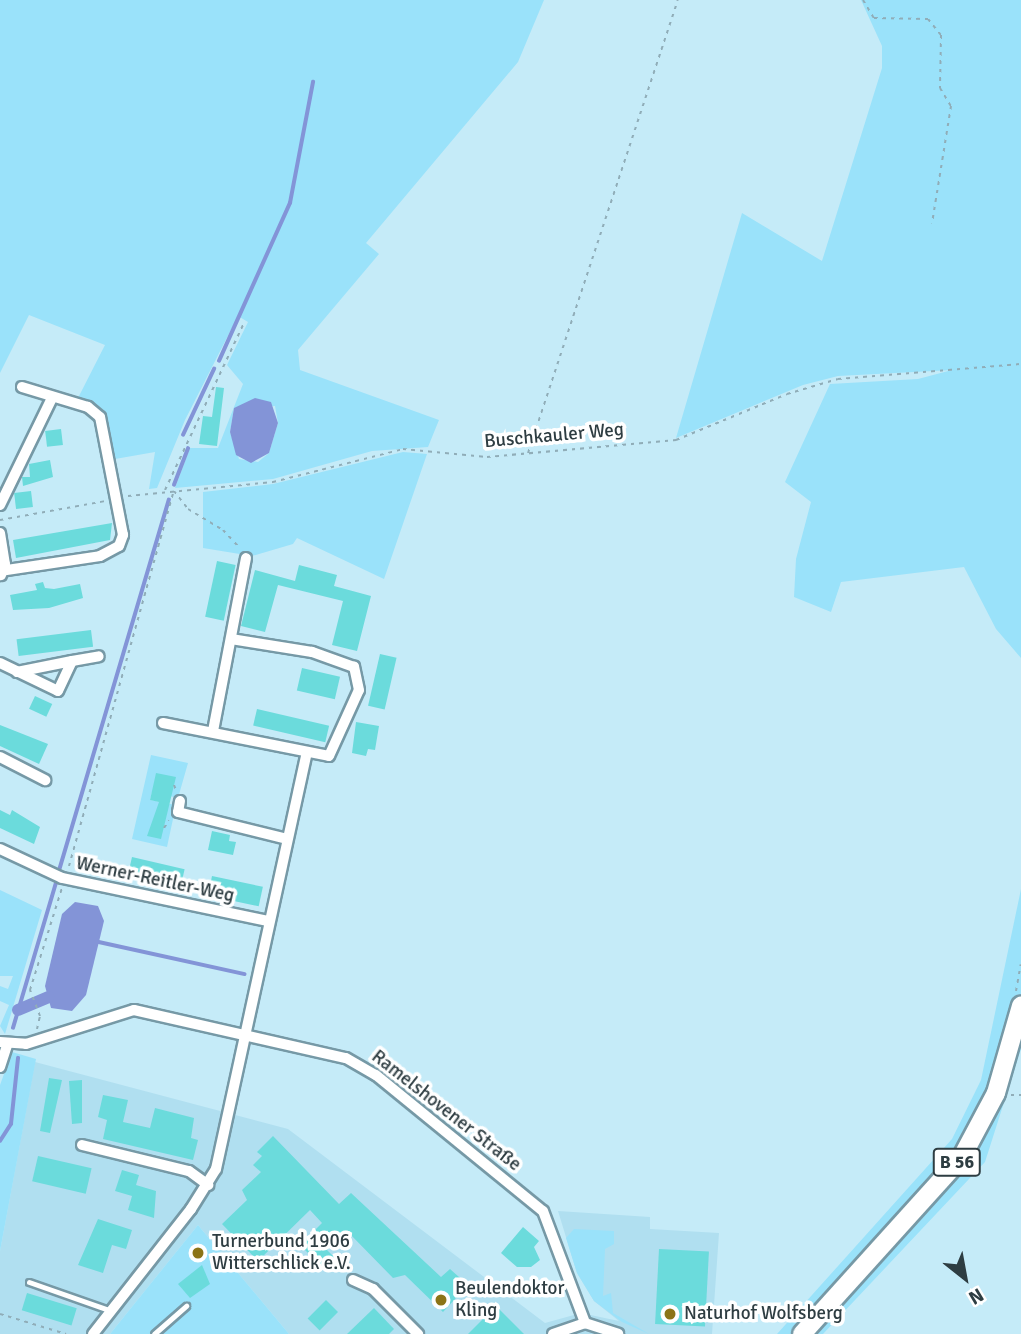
<!DOCTYPE html>
<html>
<head>
<meta charset="utf-8">
<style>
  body { margin:0 }
  #map { position:relative; width:1021px; height:1334px; overflow:hidden; background:#c5ebf8; font-family:Signika,sans-serif }
  div>[style] { position:absolute }
  [style*='--x'] { left:calc(var(--x)*1px); top:calc(var(--y)*1px); width:calc(var(--w)*1px); rotate:calc(var(--a)*1deg) }
  .built>* { inset:0; background:#b0dff0 }
  .green>* { inset:0; background:#9ae2fa }
  .water>* { inset:0; background:#8394d7 }
  .stream>* { height:3.5px; margin:-1.75px; padding:0 1.75px; transform-origin:1.75px; border-radius:1.75px; background:#8394d7 }
  .canal>* { height:12px; margin:-6px; padding:0 6px; transform-origin:6px; border-radius:6px; background:#8394d7 }
  .building>* { inset:0; background:#6bdbdc; transform-origin:0 0 }
  .path>* { height:2px; margin-top:-1px; transform-origin:0; background:repeating-linear-gradient(90deg,#90adb8 0 3.5px,transparent 0 8.5px) }
  .roads { filter:drop-shadow(2px 0 #7699a6) drop-shadow(-2px 0 #7699a6) drop-shadow(0 2px #7699a6) drop-shadow(0 -2px #7699a6) }
  .lane>* { height:5px; margin:-2.5px; padding:0 2.5px; transform-origin:2.5px; border-radius:2.5px; background:#fff }
  .street>* { height:10px; margin:-5px; padding:0 5px; transform-origin:5px; border-radius:5px; background:#fff }
  .primary>* { height:18px; margin:-9px; padding:0 9px; transform-origin:9px; border-radius:9px; background:#fff }
  .dots>* { width:19px; height:19px; translate:-50% -50%; box-sizing:border-box; border:4px solid #fff; border-radius:50% }
  span { translate:-50% -50%; white-space:nowrap; text-align:center; line-height:1.15; -webkit-text-stroke:7px #fff; paint-order:stroke }
  .shield-label span { padding:2px 5px; background:#fff; border:2px solid; border-radius:5px; -webkit-text-stroke-width:0 }
  .shield-label { font-size:18px; color:#2e3d42; font-weight:700 }
  .street-label { font-size:19px; color:#2e3d42 }
  .poi-label { font-size:19px; color:#2e3d42 }
  .left { translate:0 -50%; text-align:left }
  .north { position:absolute; left:930px; top:1243px; width:70px; height:70px; -webkit-text-stroke:5px #fff; paint-order:stroke; rotate:149deg; font-size:19px; font-weight:700; line-height:28px; text-align:center; color:#2e3d42 }
  .north::after { content:''; display:block; margin:auto; width:24px; height:32px; background:#2e3d42; clip-path:polygon(50% 0,100% 100%,50% 72%,0 100%) }
</style>
</head>
<body>
<div id="map">
  <div class="built">
    <div style="clip-path:polygon(35px 1062px,288px 1129px,545px 1323px,581px 1313px,619px 1321px,594px 1301px,577px 1273px,558px 1211px,650px 1217px,650px 1229px,719px 1233px,712px 1334px,289px 1334px,198px 1225px,110px 1334px,0 1334px,0 1251px)"></div>
  </div>
  <div class="green">
    <div style="clip-path:polygon(evenodd,0 0,544px 0,518px 62px,366px 243px,379px 254px,298px 350px,300px 370px,439px 420px,428px 447px,372px 451px,273px 479px,175px 488px,190px 448px,218px 448px,243px 384px,227px 365px,248px 322px,238px 316px,185px 420px,157px 488px,149px 489px,155px 452px,115px 459px,108px 420px,101px 409px,78px 398px,105px 345px,29px 315px,0 373px,0 0,275px 406px,278px 423px,269px 453px,258px 462px,239px 459px,230px 432px,234px 408px,275px 406px)"></div>
    <div style="clip-path:polygon(861px 0,1021px 0,1021px 658px,996px 629px,964px 567px,841px 582px,831px 612px,794px 597px,796px 559px,811px 502px,785px 482px,830px 384px,918px 379px,952px 370px,838px 376px,803px 385px,676px 438px,742px 213px,822px 261px,882px 68px,882px 46px)"></div>
    <div style="clip-path:polygon(403px 452px,427px 454px,384px 579px,297px 538px,293px 544px,252px 556px,203px 548px,203px 492px,273px 484px)"></div>
    <div style="clip-path:polygon(151px 755px,188px 763px,178px 798px,152px 792px,150px 800px,176px 805px,167px 847px,132px 839px)"></div>
    <div style="clip-path:polygon(1021px 889px,1021px 1049px,985px 1162px,823px 1334px,777px 1334px,952px 1139px,981px 1080px)"></div>
    <div style="clip-path:polygon(0 890px,42px 910px,5px 1034px,0 1026px,9px 1005px,0 1001px,0 986px,8px 989px,13px 976px,0 976px)"></div>
    <div style="clip-path:polygon(12px 1052px,36px 1059px,0 1251px,0 1085px)"></div>
    <div style="clip-path:polygon(198px 1225px,289px 1334px,110px 1334px)"></div>
    <div style="clip-path:polygon(574px 1229px,614px 1231px,614px 1244px,605px 1249px,603px 1296px,611px 1293px,613px 1313px,649px 1334px,622px 1322px,594px 1301px,577px 1273px,566px 1238px)"></div>
  </div>
  <div class="water">
    <div style="clip-path:polygon(255px 398px,271px 402px,278px 423px,269px 453px,251px 463px,236px 455px,230px 432px,234px 408px)"></div>
    <div style="clip-path:polygon(75px 902px,98px 906px,104px 921px,86px 995px,72px 1011px,51px 1008px,45px 986px,62px 914px)"></div>
  </div>
  <div class="stream">
    <div style="--x:219;--y:361;--w:173;--a:-65.8"></div>
    <div style="--x:290;--y:203;--w:123;--a:-79.2"></div>
    <div style="--x:183;--y:435;--w:73;--a:-64.8"></div>
    <div style="--x:174;--y:485;--w:39;--a:-69"></div>
    <div style="--x:58;--y:874;--w:390;--a:-73.5"></div>
    <div style="--x:99;--y:942;--w:149;--a:12.4"></div>
    <div style="--x:13;--y:1028;--w:155;--a:-73.5"></div>
    <div style="--x:0;--y:1141;--w:20;--a:-57"></div>
    <div style="--x:11;--y:1124;--w:66;--a:-83.9"></div>
  </div>
  <div class="canal">
    <div style="--x:18;--y:1010;--w:33;--a:-23"></div>
  </div>
  <div class="building">
    <div style="clip-path:polygon(216px 387px,224px 388px,217px 446px,199px 444px,203px 416px,212px 417px)"></div>
    <div style="left:61px;top:429px;width:16px;height:16px;rotate:83deg"></div>
    <div style="clip-path:polygon(50px 460px,53px 477px,23px 486px,22px 477px,30px 477px,29px 464px)"></div>
    <div style="left:31px;top:491px;width:16px;height:17px;rotate:83deg"></div>
    <div style="clip-path:polygon(112px 523px,110px 540px,16px 558px,13px 540px)"></div>
    <div style="left:217px;top:561px;width:19px;height:57px;rotate:12deg"></div>
    <div style="clip-path:polygon(299px 565px,337px 575px,334px 586px,371px 596px,357px 651px,332px 645px,343px 601px,278px 585px,265px 632px,241px 626px,255px 570px,295px 581px)"></div>
    <div style="clip-path:polygon(43px 582px,45px 588px,54px 589px,80px 584px,83px 598px,49px 608px,13px 610px,10px 595px,37px 590px,35px 584px)"></div>
    <div style="left:91px;top:630px;width:17px;height:75px;rotate:83deg"></div>
    <div style="left:380px;top:654px;width:17px;height:53px;rotate:13deg"></div>
    <div style="left:302px;top:668px;width:39px;height:23px;rotate:13deg"></div>
    <div style="left:35px;top:696px;width:19px;height:14px;rotate:25deg"></div>
    <div style="left:257px;top:709px;width:74px;height:17px;rotate:13deg"></div>
    <div style="clip-path:polygon(356px 722px,379px 726px,375px 750px,368px 749px,366px 756px,352px 753px)"></div>
    <div style="clip-path:polygon(0 725px,48px 744px,39px 764px,0 746px)"></div>
    <div style="clip-path:polygon(156px 773px,176px 777px,161px 839px,147px 836px,159px 802px,150px 800px)"></div>
    <div style="clip-path:polygon(0 810px,10px 815px,12px 810px,40px 827px,34px 844px,0 828px)"></div>
    <div style="clip-path:polygon(212px 831px,230px 835px,229px 841px,236px 842px,233px 855px,208px 850px)"></div>
    <div style="left:132px;top:857px;width:54px;height:20px;rotate:13deg"></div>
    <div style="left:212px;top:876px;width:52px;height:20px;rotate:12deg"></div>
    <div style="clip-path:polygon(49px 1078px,62px 1080px,50px 1133px,40px 1131px)"></div>
    <div style="clip-path:polygon(82px 1080px,82px 1123px,72px 1124px,69px 1081px)"></div>
    <div style="clip-path:polygon(103px 1095px,128px 1100px,123px 1122px,150px 1128px,155px 1108px,194px 1118px,191px 1138px,198px 1140px,193px 1160px,103px 1139px,107px 1120px,98px 1117px)"></div>
    <div style="clip-path:polygon(273px 1136px,339px 1204px,351px 1193px,441px 1277px,450px 1269px,468px 1285px,443px 1312px,405px 1275px,393px 1278px,347px 1231px,327px 1250px,335px 1258px,324px 1269px,300px 1245px,322px 1223px,310px 1210px,258px 1261px,222px 1224px,247px 1200px,242px 1190px,261px 1172px,253px 1165px,262px 1156px,257px 1152px)"></div>
    <div style="left:38px;top:1156px;width:55px;height:26px;rotate:13deg"></div>
    <div style="clip-path:polygon(122px 1170px,139px 1175px,136px 1185px,156px 1191px,154px 1218px,128px 1210px,132px 1196px,115px 1191px)"></div>
    <div style="clip-path:polygon(98px 1219px,132px 1230px,126px 1249px,112px 1245px,103px 1273px,78px 1265px)"></div>
    <div style="clip-path:polygon(523px 1227px,539px 1241px,534px 1247px,540px 1260px,531px 1267px,517px 1267px,501px 1253px)"></div>
    <div style="left:659px;top:1249px;width:50px;height:75px;rotate:3deg"></div>
    <div style="clip-path:polygon(202px 1265px,210px 1284px,190px 1298px,178px 1284px)"></div>
    <div style="left:27px;top:1293px;width:52px;height:18px;rotate:17deg"></div>
    <div style="left:326px;top:1300px;width:17px;height:26px;rotate:45deg"></div>
    <div style="clip-path:polygon(496px 1306px,524px 1334px,468px 1334px)"></div>
    <div style="clip-path:polygon(374px 1308px,394px 1329px,389px 1334px,347px 1334px)"></div>
  </div>
  <div class="path">
    <div style="--x:863;--y:0;--w:21;--a:59"></div>
    <div style="--x:874;--y:18;--w:54;--a:1.1"></div>
    <div style="--x:928;--y:19;--w:21;--a:51"></div>
    <div style="--x:941;--y:35;--w:53;--a:91.1"></div>
    <div style="--x:940;--y:88;--w:21;--a:59"></div>
    <div style="--x:951;--y:106;--w:119;--a:99.2"></div>
    <div style="--x:528;--y:453;--w:477;--a:-71.7"></div>
    <div style="--x:165;--y:490;--w:185;--a:-64.7"></div>
    <div style="--x:174;--y:491;--w:23;--a:52"></div>
    <div style="--x:188;--y:509;--w:41;--a:31"></div>
    <div style="--x:223;--y:530;--w:25;--a:47"></div>
    <div style="--x:128;--y:496;--w:146;--a:-5.5"></div>
    <div style="--x:273;--y:482;--w:134;--a:-14.2"></div>
    <div style="--x:403;--y:449;--w:84;--a:5.4"></div>
    <div style="--x:487;--y:457;--w:190;--a:-5.1"></div>
    <div style="--x:676;--y:440;--w:120;--a:-22.5"></div>
    <div style="--x:787;--y:394;--w:53;--a:-16.4"></div>
    <div style="--x:838;--y:379;--w:184;--a:-4.7"></div>
    <div style="--x:0;--y:520;--w:108;--a:-10.2"></div>
    <div style="--x:174;--y:785;--w:5;--a:68"></div>
    <div style="--x:164;--y:828;--w:9;--a:-58"></div>
    <div style="--x:69;--y:866;--w:389;--a:-74.4"></div>
    <div style="--x:1016;--y:991;--w:27;--a:-80"></div>
    <div style="--x:37;--y:1029;--w:13;--a:-77"></div>
    <div style="--x:40;--y:1016;--w:28;--a:-111"></div>
    <div style="--x:30;--y:990;--w:107;--a:-72.6"></div>
    <div style="--x:1011;--y:1095;--w:10;--a:0"></div>
    <div style="--x:0;--y:1314;--w:69;--a:16.9"></div>
  </div>
  <div class="roads">
    <div class="lane">
      <div style="--x:29;--y:1282;--w:85;--a:19.3"></div>
      <div style="--x:154;--y:1334;--w:43;--a:-41.2"></div>
    </div>
    <div class="street">
      <div style="--x:0;--y:505;--w:119;--a:-64.1"></div>
      <div style="--x:0;--y:533;--w:31;--a:81"></div>
      <div style="--x:5;--y:564;--w:12;--a:110"></div>
      <div style="--x:0;--y:571;--w:101;--a:-8.5"></div>
      <div style="--x:100;--y:556;--w:21;--a:-28"></div>
      <div style="--x:119;--y:546;--w:12;--a:-70"></div>
      <div style="--x:123;--y:535;--w:120;--a:-101"></div>
      <div style="--x:100;--y:417;--w:16;--a:-140"></div>
      <div style="--x:88;--y:407;--w:69;--a:-163.1"></div>
      <div style="--x:0;--y:663;--w:64;--a:25.8"></div>
      <div style="--x:58;--y:691;--w:33;--a:-65"></div>
      <div style="--x:72;--y:661;--w:27;--a:-10"></div>
      <div style="--x:17;--y:672;--w:56;--a:-11.3"></div>
      <div style="--x:163;--y:723;--w:169;--a:11.2"></div>
      <div style="--x:329;--y:756;--w:72;--a:-65.6"></div>
      <div style="--x:359;--y:690;--w:24;--a:-102"></div>
      <div style="--x:354;--y:667;--w:45;--a:-160.3"></div>
      <div style="--x:312;--y:652;--w:82;--a:-170.9"></div>
      <div style="--x:213;--y:731;--w:176;--a:-79.2"></div>
      <div style="--x:0;--y:757;--w:51;--a:27.1"></div>
      <div style="--x:180;--y:801;--w:11;--a:100"></div>
      <div style="--x:178;--y:812;--w:112;--a:13.9"></div>
      <div style="--x:0;--y:849;--w:68;--a:25.1"></div>
      <div style="--x:62;--y:878;--w:209;--a:11.8"></div>
      <div style="--x:0;--y:1042;--w:26;--a:4"></div>
      <div style="--x:26;--y:1044;--w:113;--a:-17.5"></div>
      <div style="--x:134;--y:1010;--w:217;--a:12.8"></div>
      <div style="--x:346;--y:1058;--w:34;--a:30"></div>
      <div style="--x:376;--y:1075;--w:215;--a:39.2"></div>
      <div style="--x:543;--y:1211;--w:120;--a:69.4"></div>
      <div style="--x:0;--y:1067;--w:25;--a:-72"></div>
      <div style="--x:82;--y:1145;--w:110;--a:13.7"></div>
      <div style="--x:189;--y:1171;--w:24;--a:36"></div>
      <div style="--x:353;--y:1280;--w:22;--a:24"></div>
      <div style="--x:373;--y:1289;--w:64;--a:45"></div>
      <div style="--x:93;--y:1334;--w:159;--a:-51.9"></div>
      <div style="--x:191;--y:1209;--w:47;--a:-58"></div>
      <div style="--x:216;--y:1169;--w:426;--a:-77.7"></div>
      <div style="--x:553;--y:1334;--w:34;--a:-19"></div>
      <div style="--x:585;--y:1323;--w:35;--a:18"></div>
    </div>
    <div class="primary">
      <div style="--x:802;--y:1334;--w:239;--a:-47.9"></div>
      <div style="--x:962;--y:1157;--w:72;--a:-62"></div>
      <div style="--x:996;--y:1093;--w:91;--a:-74"></div>
    </div>
  </div>
  <div class="dots">
    <div style="left:198px;top:1253px;background:#8b7417"></div>
    <div style="left:441px;top:1300px;background:#8b7417"></div>
    <div style="left:670px;top:1314px;background:#8b7417"></div>
  </div>
  <div class="shield-label">
    <span style="left:957px;top:1162px">B 56</span>
  </div>
  <div class="street-label">
    <span style="left:554px;top:436px;rotate:-5deg">Buschkauler Weg</span>
    <span style="left:155px;top:880px;rotate:12deg">Werner-Reitler-Weg</span>
    <span style="left:446px;top:1111px;rotate:38deg">Ramelshovener Straße</span>
  </div>
  <div class="poi-label">
    <span class="left" style="left:212px;top:1253px">Turnerbund 1906<br>Witterschlick e.V.</span>
    <span class="left" style="left:455px;top:1300px">Beulendoktor<br>Kling</span>
    <span class="left" style="left:684px;top:1314px">Naturhof Wolfsberg</span>
  </div>
  <div class="north">N</div>
</div>
</body>
</html>
